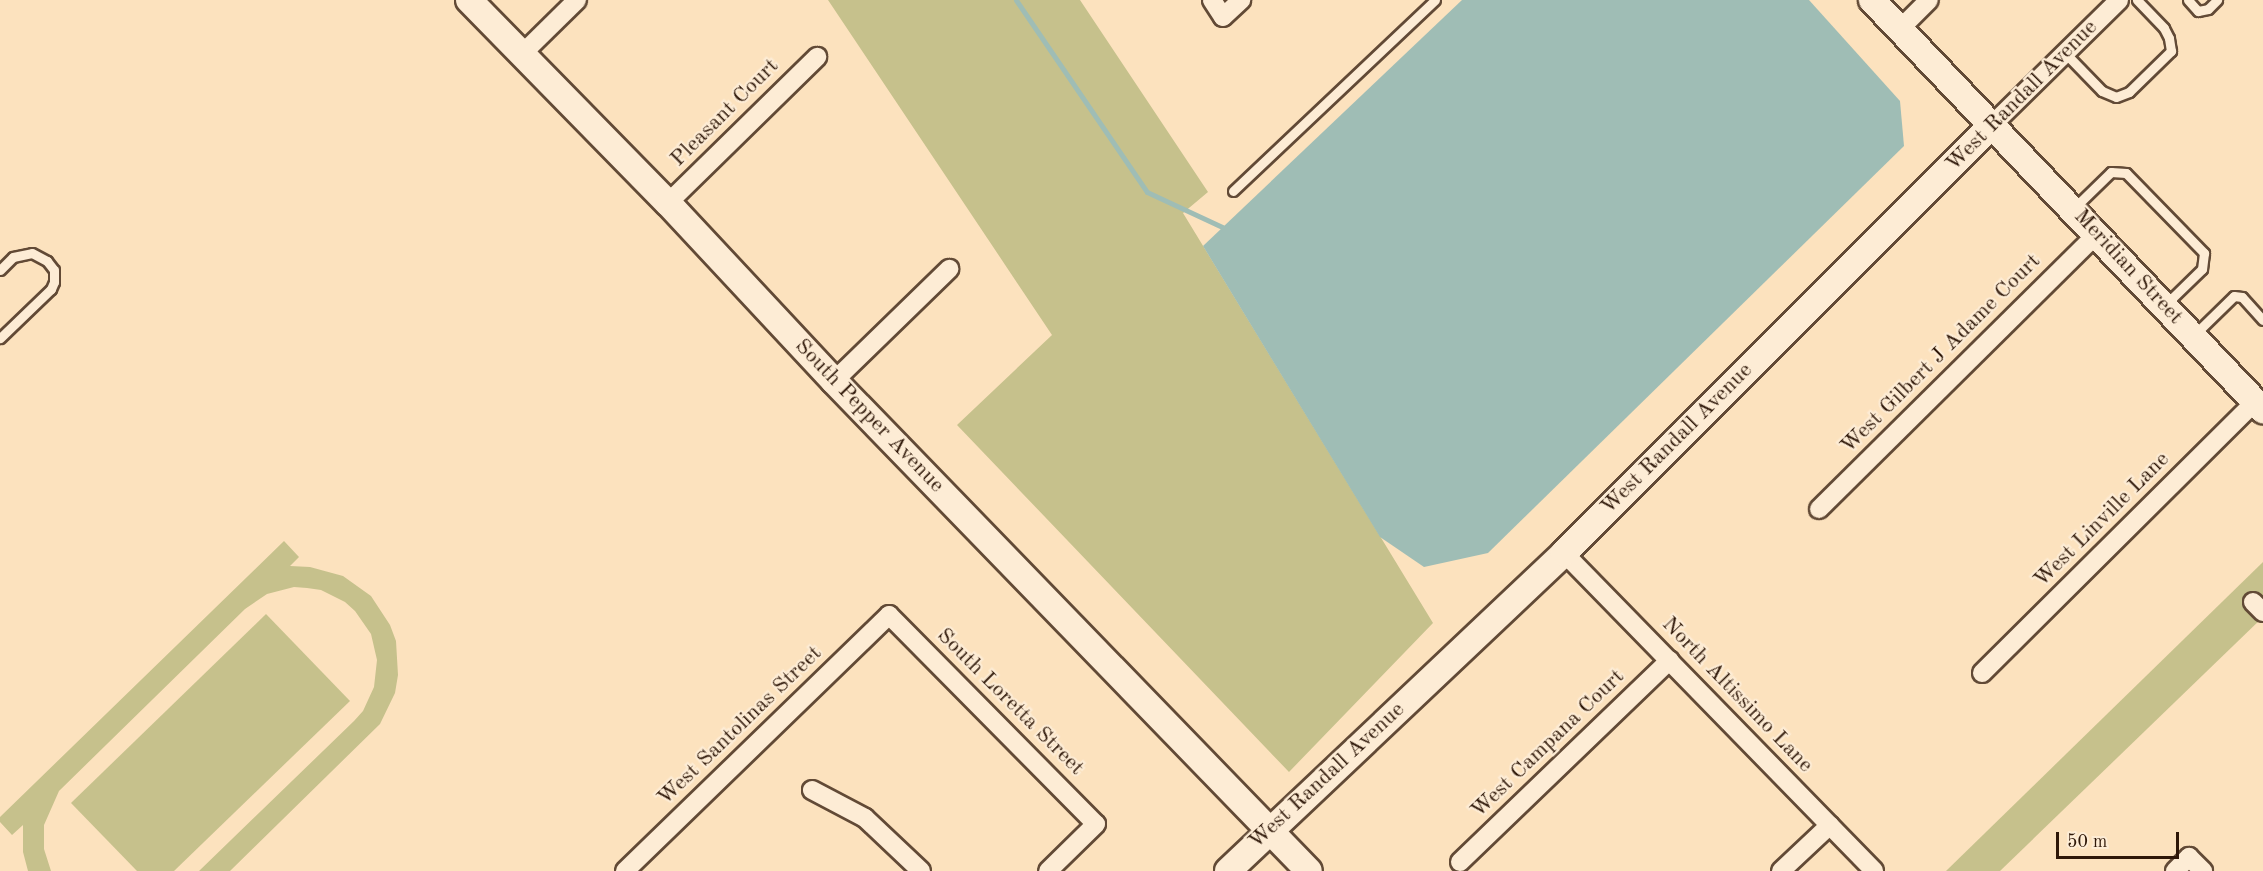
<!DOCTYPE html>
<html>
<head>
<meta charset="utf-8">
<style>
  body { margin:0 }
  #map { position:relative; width:2263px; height:871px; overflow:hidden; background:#fce2be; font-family:"Old Standard TT",serif }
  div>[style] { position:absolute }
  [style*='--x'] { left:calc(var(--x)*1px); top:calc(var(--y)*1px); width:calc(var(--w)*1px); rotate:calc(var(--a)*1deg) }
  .green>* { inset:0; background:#c6c18c }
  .water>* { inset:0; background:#9fbdb5 }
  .stream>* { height:5px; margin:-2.5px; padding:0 2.5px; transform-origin:2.5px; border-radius:2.5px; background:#9fbdb5 }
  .roads { filter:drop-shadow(2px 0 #624a36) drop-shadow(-2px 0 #624a36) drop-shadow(0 2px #624a36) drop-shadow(0 -2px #624a36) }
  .lane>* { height:9px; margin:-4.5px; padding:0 4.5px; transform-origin:4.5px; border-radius:4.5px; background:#fdecd5 }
  .street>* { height:18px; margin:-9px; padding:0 9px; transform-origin:9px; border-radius:9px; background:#fdecd5 }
  .secondary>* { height:26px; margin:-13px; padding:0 13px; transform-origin:13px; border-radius:13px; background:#fdecd5 }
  span { translate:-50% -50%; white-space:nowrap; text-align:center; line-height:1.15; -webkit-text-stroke:4.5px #fdecd5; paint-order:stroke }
  .street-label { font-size:22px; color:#2e1708 }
  .scale { position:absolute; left:2056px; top:832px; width:123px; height:27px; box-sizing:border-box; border:3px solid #2e1708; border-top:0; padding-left:8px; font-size:18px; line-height:21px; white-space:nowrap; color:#2e1708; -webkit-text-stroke:4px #fdecd5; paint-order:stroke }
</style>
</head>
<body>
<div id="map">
  <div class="green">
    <div style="clip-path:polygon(828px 0,1080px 0,1208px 192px,1183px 213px,1433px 623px,1289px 772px,957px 425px,1052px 335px)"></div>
    <div style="clip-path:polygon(284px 541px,299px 557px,290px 566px,310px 567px,343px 576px,371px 596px,390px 625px,396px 641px,398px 675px,395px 693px,380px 724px,230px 871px,199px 871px,354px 721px,363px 711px,374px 687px,377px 660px,371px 634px,355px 611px,345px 602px,321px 590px,307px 588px,294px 587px,267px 594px,245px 609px,59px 791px,44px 825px,44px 849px,51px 871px,28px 871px,23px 852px,23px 825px,12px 835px,0 822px,0 817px)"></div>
    <div style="clip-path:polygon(2263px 562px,2263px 617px,2000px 871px,1946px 871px)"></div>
    <div style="clip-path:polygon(266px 614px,350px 701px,174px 871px,137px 871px,71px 803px)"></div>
  </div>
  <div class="water">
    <div style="clip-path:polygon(1462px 0,1809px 0,1900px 101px,1904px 146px,1488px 553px,1424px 567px,1380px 537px,1203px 246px)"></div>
  </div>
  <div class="stream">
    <div style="--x:1016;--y:0;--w:232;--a:55.7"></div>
    <div style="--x:1147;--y:192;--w:83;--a:25"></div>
  </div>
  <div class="roads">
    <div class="lane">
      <div style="--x:2188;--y:0;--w:15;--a:48"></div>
      <div style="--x:2198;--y:11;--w:10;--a:-11"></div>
      <div style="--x:2208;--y:9;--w:13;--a:-45"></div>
      <div style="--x:2065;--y:53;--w:53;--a:45.8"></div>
      <div style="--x:2102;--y:91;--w:15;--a:23"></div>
      <div style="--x:2116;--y:97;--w:14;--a:-21"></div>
      <div style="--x:2129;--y:92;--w:59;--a:-44.3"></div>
      <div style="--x:2171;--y:51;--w:13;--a:-99"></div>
      <div style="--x:2169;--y:38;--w:11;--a:-117"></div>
      <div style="--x:2164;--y:28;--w:39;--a:-134"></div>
      <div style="--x:1233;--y:191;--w:278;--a:-43.4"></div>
      <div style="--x:2073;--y:209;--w:53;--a:-44.2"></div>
      <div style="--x:2111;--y:172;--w:15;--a:4"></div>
      <div style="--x:2126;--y:173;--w:112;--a:45.7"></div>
      <div style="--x:2204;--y:253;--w:16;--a:97"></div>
      <div style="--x:2202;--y:269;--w:50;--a:135.8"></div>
      <div style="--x:0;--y:270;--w:18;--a:-45"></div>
      <div style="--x:13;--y:257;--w:19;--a:-12"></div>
      <div style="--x:32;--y:253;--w:17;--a:28"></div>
      <div style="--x:47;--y:261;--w:11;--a:52"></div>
      <div style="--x:54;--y:270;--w:12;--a:90"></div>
      <div style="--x:54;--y:282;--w:8;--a:113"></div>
      <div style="--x:51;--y:289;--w:71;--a:136.1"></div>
      <div style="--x:2195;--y:334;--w:54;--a:-44.3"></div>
      <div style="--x:2234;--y:296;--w:8;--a:7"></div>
      <div style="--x:2242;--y:297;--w:31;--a:48"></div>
    </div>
    <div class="street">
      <div style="--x:1212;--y:0;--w:20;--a:57"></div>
      <div style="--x:1223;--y:17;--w:25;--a:-43"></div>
      <div style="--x:1899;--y:30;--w:42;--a:-45"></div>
      <div style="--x:522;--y:54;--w:77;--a:-44.5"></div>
      <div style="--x:1992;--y:125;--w:178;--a:-44.5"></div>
      <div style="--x:668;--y:203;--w:209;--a:-44.4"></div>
      <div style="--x:834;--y:381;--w:161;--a:-44.2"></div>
      <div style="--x:1819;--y:509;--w:391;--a:-44.7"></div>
      <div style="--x:1564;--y:553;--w:444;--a:45.7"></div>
      <div style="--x:2253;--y:602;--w:14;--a:45"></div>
      <div style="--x:1982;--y:673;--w:385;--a:-44.8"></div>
      <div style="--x:812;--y:790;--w:60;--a:27.8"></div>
      <div style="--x:865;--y:818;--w:77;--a:43.4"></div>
      <div style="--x:1460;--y:862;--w:291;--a:-43.9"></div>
      <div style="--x:625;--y:871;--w:368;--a:-44.1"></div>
      <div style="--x:889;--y:615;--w:294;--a:45.3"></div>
      <div style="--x:1096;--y:824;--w:67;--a:135.6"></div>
      <div style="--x:1781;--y:871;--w:67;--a:-43.2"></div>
      <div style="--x:2175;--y:871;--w:20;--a:-45"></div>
      <div style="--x:2189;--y:857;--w:20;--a:45"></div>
    </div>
    <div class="secondary">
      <div style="--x:469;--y:0;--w:284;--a:45.6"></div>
      <div style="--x:668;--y:203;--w:243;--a:47"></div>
      <div style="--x:834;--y:381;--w:682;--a:45.89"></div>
      <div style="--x:1872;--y:0;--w:567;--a:46.36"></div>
      <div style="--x:1228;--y:871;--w:463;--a:-43.4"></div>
      <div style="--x:1564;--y:553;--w:605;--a:-45"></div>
    </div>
  </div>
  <div class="street-label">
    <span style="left:2022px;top:96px;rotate:-45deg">West Randall Avenue</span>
    <span style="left:725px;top:113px;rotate:-45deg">Pleasant Court</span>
    <span style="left:2128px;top:267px;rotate:47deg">Meridian Street</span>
    <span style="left:1941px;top:354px;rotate:-45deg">West Gilbert J Adame Court</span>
    <span style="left:869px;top:416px;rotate:46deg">South Pepper Avenue</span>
    <span style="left:1677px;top:439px;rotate:-45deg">West Randall Avenue</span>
    <span style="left:2102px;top:520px;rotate:-45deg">West Linville Lane</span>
    <span style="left:1737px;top:695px;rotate:46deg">North Altissimo Lane</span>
    <span style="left:1010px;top:702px;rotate:45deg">South Loretta Street</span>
    <span style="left:740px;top:726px;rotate:-44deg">West Santolinas Street</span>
    <span style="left:1548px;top:744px;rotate:-44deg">West Campana Court</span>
    <span style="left:1327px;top:776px;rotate:-43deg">West Randall Avenue</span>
  </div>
  <div class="scale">50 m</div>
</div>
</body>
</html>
